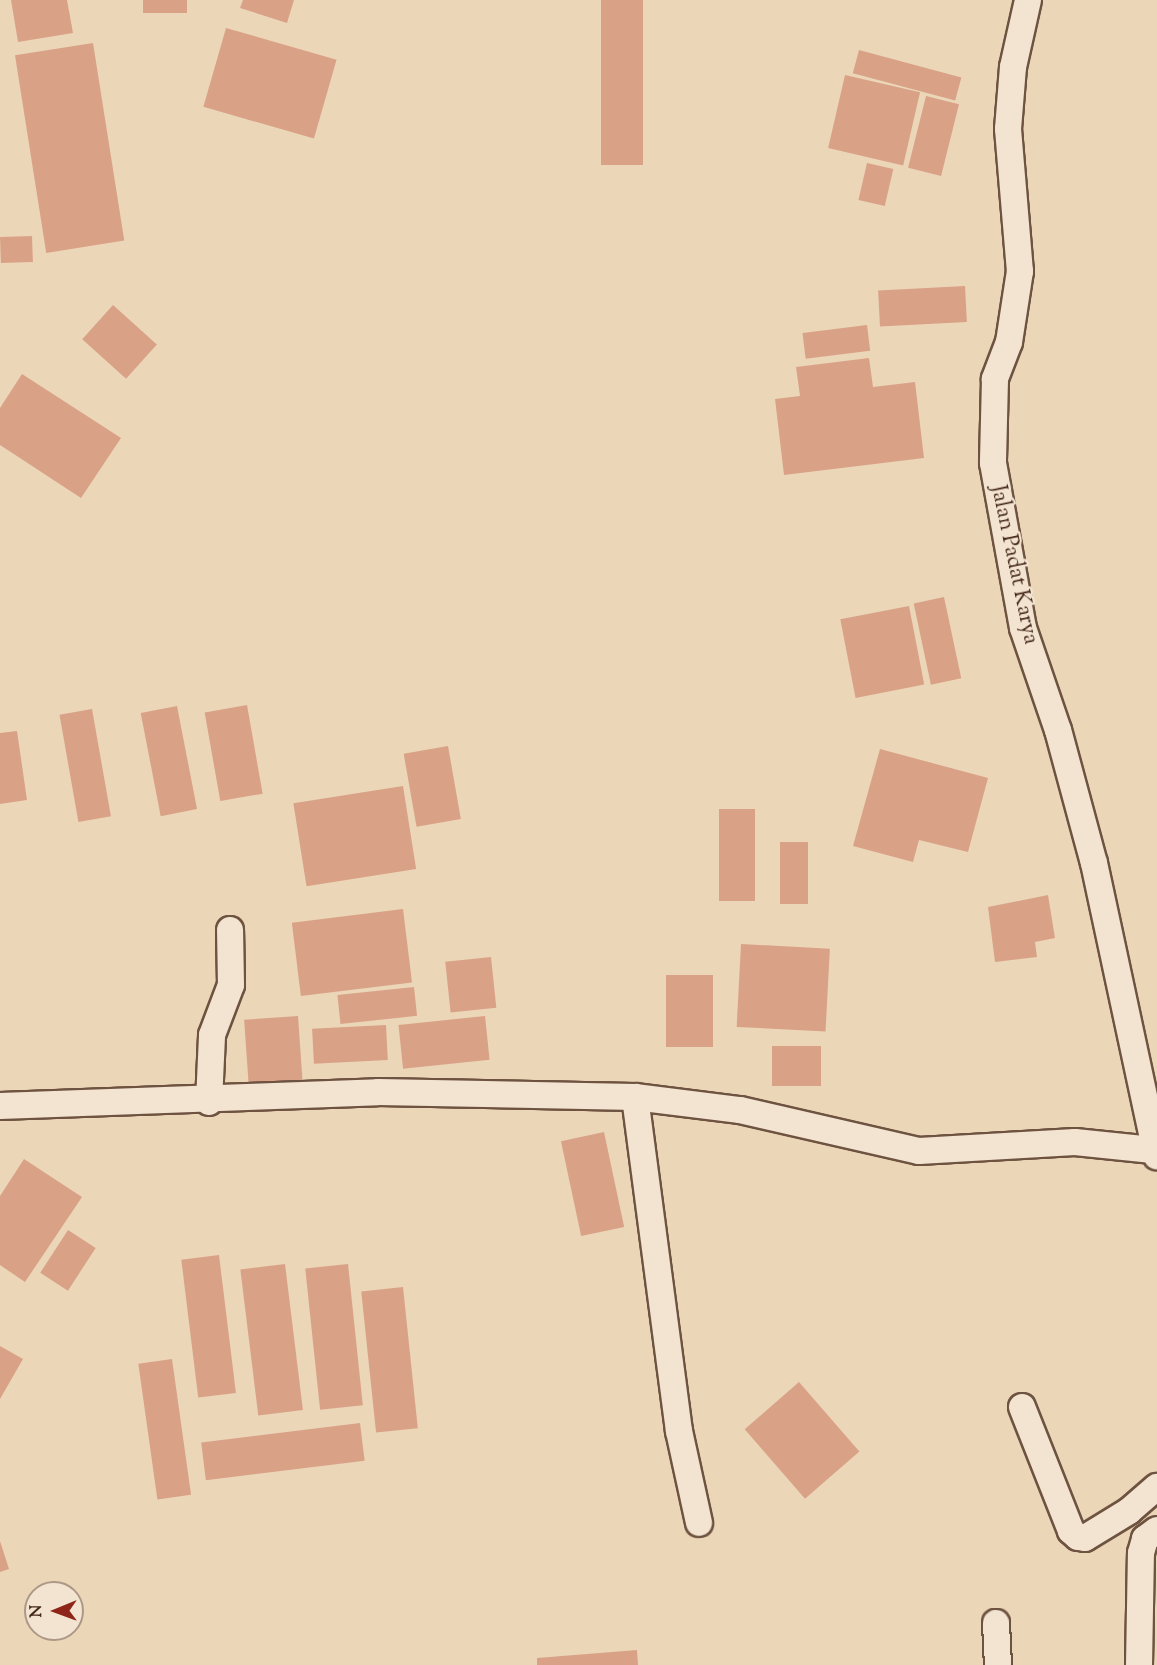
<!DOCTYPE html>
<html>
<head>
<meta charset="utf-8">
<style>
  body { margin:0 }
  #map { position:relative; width:1157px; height:1665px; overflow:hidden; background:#ecd6b8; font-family:"Sorts Mill Goudy",serif }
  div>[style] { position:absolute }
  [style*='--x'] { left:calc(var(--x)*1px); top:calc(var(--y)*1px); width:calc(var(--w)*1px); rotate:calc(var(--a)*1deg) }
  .building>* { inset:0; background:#d9a287; transform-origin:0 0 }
  .roads { filter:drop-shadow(2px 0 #6e5341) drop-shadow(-2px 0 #6e5341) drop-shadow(0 2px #6e5341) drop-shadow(0 -2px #6e5341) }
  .street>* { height:26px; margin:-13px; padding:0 13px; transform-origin:13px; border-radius:13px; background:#f3e4d1 }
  span { translate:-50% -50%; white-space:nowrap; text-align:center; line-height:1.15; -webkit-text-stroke:4.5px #f3e4d1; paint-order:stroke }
  .street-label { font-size:22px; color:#442719 }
  .north { position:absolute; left:24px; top:1581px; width:60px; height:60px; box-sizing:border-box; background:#f3e4d1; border:2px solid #ad9887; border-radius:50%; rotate:269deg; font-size:16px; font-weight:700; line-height:24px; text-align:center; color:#442719 }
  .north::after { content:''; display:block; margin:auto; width:21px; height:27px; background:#8f2418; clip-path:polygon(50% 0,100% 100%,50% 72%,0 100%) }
</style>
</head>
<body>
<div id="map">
  <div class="building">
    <div style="clip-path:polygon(11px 0,67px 0,73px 33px,18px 42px)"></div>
    <div style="left:143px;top:0;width:44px;height:13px"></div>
    <div style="clip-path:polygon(243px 0,294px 0,287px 23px,240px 8px)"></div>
    <div style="left:601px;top:0;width:42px;height:165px"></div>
    <div style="left:226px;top:28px;width:115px;height:82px;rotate:16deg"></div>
    <div style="left:93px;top:43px;width:200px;height:79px;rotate:81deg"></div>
    <div style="left:859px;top:50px;width:106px;height:24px;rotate:15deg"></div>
    <div style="left:845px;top:75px;width:77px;height:75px;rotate:13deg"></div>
    <div style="left:926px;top:96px;width:34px;height:74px;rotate:14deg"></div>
    <div style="left:867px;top:163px;width:27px;height:38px;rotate:13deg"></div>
    <div style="left:32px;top:236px;width:26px;height:32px;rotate:88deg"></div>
    <div style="left:965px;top:286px;width:36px;height:87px;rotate:87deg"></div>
    <div style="left:113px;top:305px;width:59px;height:46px;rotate:42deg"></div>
    <div style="left:867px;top:325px;width:26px;height:65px;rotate:83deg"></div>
    <div style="clip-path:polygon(869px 358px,873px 387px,915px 382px,924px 458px,784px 475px,775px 399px,800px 396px,796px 367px)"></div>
    <div style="clip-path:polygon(22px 374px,121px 438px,81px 498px,0 445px,0 408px)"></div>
    <div style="left:944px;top:597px;width:83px;height:31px;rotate:78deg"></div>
    <div style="left:909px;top:606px;width:80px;height:70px;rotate:79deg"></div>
    <div style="left:247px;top:705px;width:90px;height:43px;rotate:80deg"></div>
    <div style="left:177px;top:706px;width:105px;height:37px;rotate:79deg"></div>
    <div style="left:92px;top:709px;width:109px;height:33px;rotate:80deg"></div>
    <div style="clip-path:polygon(17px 731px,27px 800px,0 804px,0 733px)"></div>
    <div style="left:448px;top:746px;width:74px;height:45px;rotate:80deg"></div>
    <div style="clip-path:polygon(880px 749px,988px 778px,968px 852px,919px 840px,913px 862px,853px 846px)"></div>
    <div style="left:403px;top:786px;width:84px;height:111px;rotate:81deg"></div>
    <div style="left:719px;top:809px;width:36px;height:92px"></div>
    <div style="left:780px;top:842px;width:28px;height:62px"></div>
    <div style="clip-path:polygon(1048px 895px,1055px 938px,1035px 942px,1037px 957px,995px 962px,988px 907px)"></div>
    <div style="left:403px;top:909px;width:74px;height:112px;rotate:83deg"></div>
    <div style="left:741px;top:944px;width:89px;height:83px;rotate:3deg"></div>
    <div style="left:491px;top:957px;width:51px;height:46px;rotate:84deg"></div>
    <div style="left:666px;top:975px;width:47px;height:72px"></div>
    <div style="left:414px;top:987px;width:29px;height:77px;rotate:84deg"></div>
    <div style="left:298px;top:1016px;width:64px;height:54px;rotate:86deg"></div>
    <div style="left:485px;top:1016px;width:44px;height:87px;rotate:84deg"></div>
    <div style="left:386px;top:1025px;width:35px;height:74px;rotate:87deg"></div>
    <div style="left:772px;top:1046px;width:49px;height:40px"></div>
    <div style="left:604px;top:1132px;width:97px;height:44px;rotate:78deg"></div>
    <div style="clip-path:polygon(24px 1159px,82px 1197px,25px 1282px,0 1265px,0 1196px)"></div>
    <div style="left:68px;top:1230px;width:33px;height:51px;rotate:33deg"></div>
    <div style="left:219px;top:1255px;width:139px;height:38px;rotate:83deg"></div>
    <div style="left:285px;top:1264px;width:147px;height:45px;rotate:83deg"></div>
    <div style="left:348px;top:1264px;width:142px;height:43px;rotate:84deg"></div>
    <div style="left:403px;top:1287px;width:142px;height:42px;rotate:84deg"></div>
    <div style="clip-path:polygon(0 1346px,23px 1359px,0 1399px)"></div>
    <div style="left:172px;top:1359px;width:137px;height:34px;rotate:82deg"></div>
    <div style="left:799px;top:1382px;width:92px;height:72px;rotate:49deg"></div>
    <div style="left:360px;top:1423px;width:38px;height:160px;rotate:83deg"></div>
    <div style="clip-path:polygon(0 1541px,9px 1569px,0 1572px)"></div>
    <div style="clip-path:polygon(637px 1650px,638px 1665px,537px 1665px,537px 1658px)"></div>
  </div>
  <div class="roads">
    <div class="street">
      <div style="--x:1028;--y:0;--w:69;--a:102.6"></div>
      <div style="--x:1013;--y:67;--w:62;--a:94.6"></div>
      <div style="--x:1008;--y:129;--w:143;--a:85.2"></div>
      <div style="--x:1020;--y:271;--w:72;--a:98.8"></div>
      <div style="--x:1009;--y:342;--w:40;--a:111"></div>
      <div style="--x:995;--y:379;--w:84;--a:91.4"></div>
      <div style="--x:993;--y:463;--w:168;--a:79.7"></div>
      <div style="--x:1023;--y:628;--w:108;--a:71.1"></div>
      <div style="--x:1058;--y:730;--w:138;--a:74.9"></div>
      <div style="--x:1094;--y:863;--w:300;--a:77.9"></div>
      <div style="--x:635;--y:1097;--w:337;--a:82.5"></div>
      <div style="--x:679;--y:1431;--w:94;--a:77.7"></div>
      <div style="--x:209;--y:1102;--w:67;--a:-87.4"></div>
      <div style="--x:212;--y:1035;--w:53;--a:-69.2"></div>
      <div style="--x:231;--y:985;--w:55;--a:-91"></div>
      <div style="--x:0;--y:1106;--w:378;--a:-2.1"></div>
      <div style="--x:378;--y:1092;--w:257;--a:1.1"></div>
      <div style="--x:635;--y:1097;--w:106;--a:7.1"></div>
      <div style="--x:740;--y:1110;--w:184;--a:12.9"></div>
      <div style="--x:919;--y:1151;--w:156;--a:-3.3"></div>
      <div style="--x:1075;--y:1142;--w:78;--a:5.9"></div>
      <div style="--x:1022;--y:1407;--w:133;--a:68.4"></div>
      <div style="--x:1071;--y:1531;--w:9;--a:41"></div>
      <div style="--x:1078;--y:1537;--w:7;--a:8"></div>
      <div style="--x:1085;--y:1538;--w:52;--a:-31.5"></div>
      <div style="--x:1129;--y:1511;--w:37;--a:-41"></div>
      <div style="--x:996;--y:1623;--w:42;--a:87.3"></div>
      <div style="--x:1139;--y:1665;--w:112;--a:-89"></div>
      <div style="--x:1141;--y:1553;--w:15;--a:-74"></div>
      <div style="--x:1145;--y:1539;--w:15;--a:-37"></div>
    </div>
  </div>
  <div class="street-label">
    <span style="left:1013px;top:565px;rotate:78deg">Jalan Padat Karya</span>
  </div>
  <div class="north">N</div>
</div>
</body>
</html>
